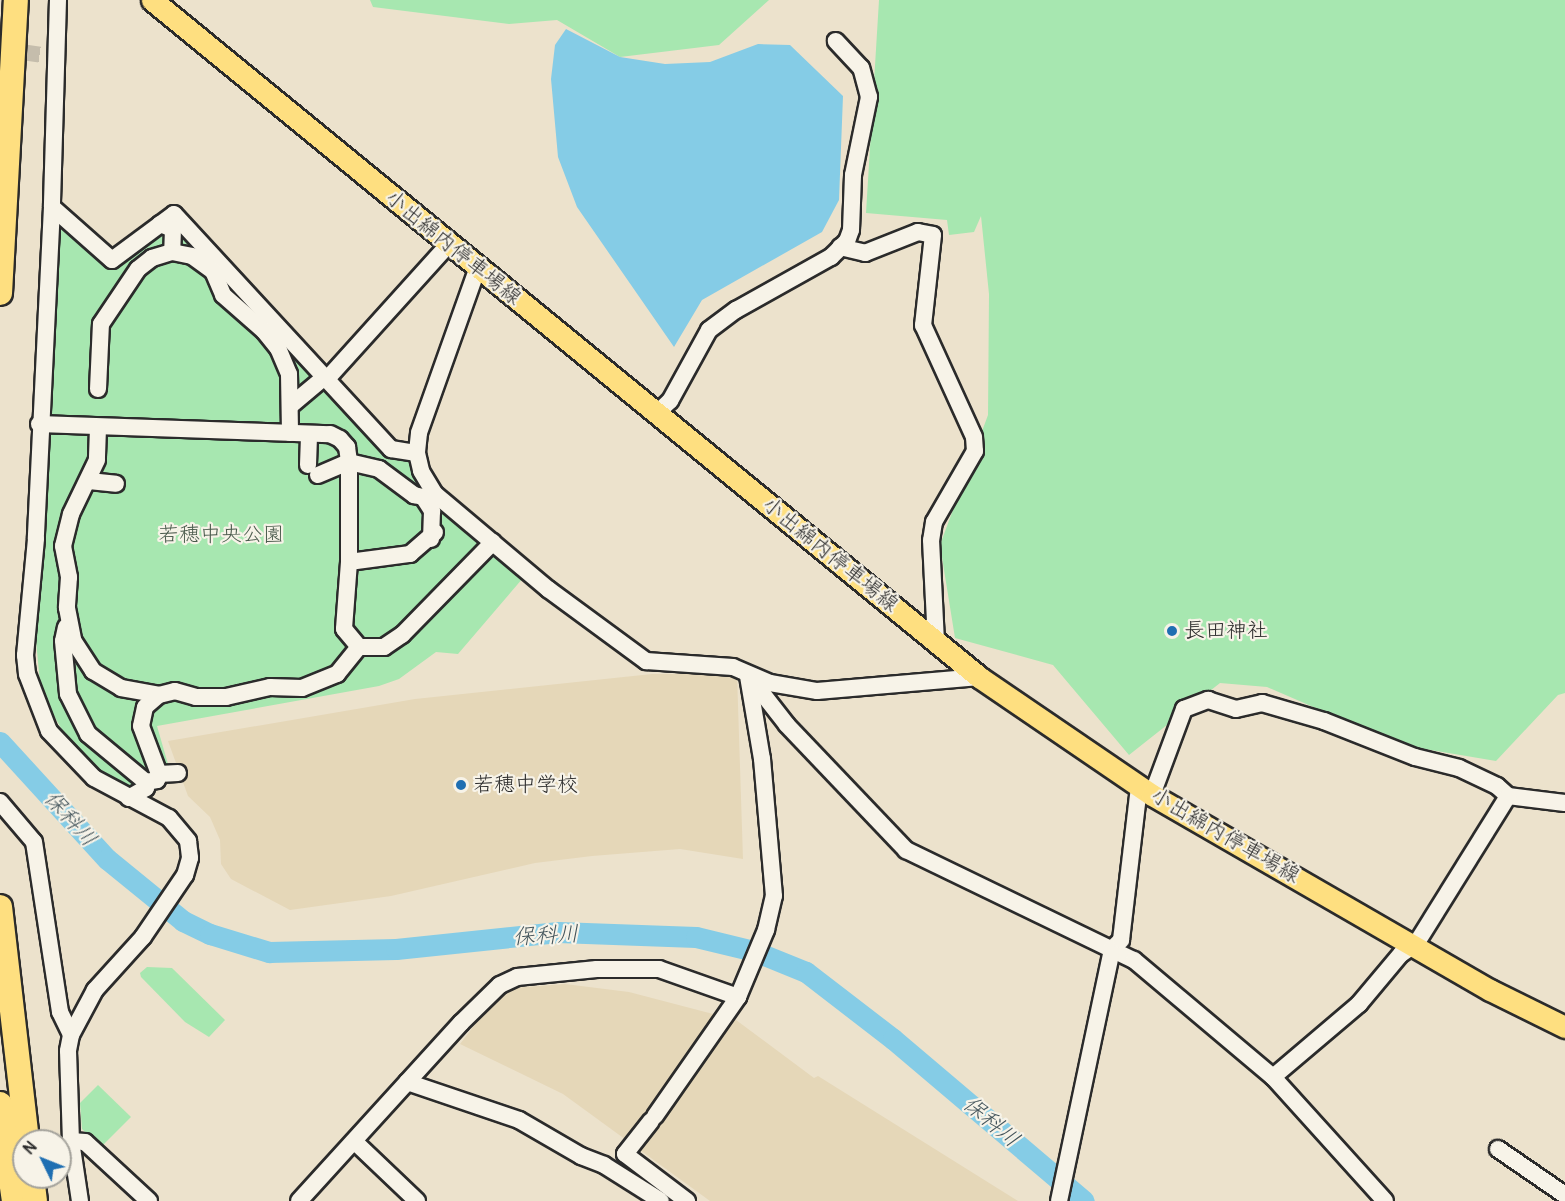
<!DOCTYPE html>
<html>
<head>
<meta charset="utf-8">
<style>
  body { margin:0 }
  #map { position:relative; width:1565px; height:1201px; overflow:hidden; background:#ece2cc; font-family:Pangolin,"Klee One",sans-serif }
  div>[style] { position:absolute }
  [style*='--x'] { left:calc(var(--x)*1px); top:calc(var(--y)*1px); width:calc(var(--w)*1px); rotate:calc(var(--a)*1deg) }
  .built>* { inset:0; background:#e5d7b8 }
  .green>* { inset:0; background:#a7e7b0 }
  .water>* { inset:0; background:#85cce6 }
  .river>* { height:21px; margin:-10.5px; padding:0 10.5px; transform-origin:10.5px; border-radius:10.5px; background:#85cce6 }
  .minor-tunnel>* { height:16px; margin-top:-8px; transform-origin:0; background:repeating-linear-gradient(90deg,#c5bdac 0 16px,transparent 0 24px) }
  .roads { filter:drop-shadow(2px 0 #2b2b2b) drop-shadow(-2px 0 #2b2b2b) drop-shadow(0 2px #2b2b2b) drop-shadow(0 -2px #2b2b2b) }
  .minor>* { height:16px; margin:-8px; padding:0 8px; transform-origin:8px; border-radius:8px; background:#f7f3e8 }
  .major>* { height:21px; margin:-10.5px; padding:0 10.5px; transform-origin:10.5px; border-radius:10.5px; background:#fedf80 }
  .highway>* { height:24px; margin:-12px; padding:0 12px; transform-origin:12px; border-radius:12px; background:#fedf80 }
  .dots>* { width:16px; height:16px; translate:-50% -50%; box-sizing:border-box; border:3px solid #f7f3e8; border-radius:50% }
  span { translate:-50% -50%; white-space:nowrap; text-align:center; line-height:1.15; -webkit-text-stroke:4.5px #f7f3e8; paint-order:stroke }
  .street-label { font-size:21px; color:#2b2b2b }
  .park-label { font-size:21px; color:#4a5a4c }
  .poi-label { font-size:21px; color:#2b2b2b }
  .left { translate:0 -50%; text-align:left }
  .water-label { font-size:22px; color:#42535a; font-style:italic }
  .north { position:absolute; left:12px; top:1129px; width:60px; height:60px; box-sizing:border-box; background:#f7f3e8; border:2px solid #a5a39c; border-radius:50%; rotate:313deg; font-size:16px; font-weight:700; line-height:24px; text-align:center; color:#2b2b2b }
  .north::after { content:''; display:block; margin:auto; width:21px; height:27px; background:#1f6fb2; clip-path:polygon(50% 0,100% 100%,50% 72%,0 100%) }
</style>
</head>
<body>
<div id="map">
  <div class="built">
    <div style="clip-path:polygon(652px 674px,737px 674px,743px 859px,680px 849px,592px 856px,535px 863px,391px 896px,290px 910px,231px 879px,221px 864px,220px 840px,210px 817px,188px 796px,168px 741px,415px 699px)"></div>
    <div style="clip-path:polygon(565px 984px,629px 992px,736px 1020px,814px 1078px,818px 1076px,1018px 1201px,710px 1201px,563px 1094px,460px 1044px,490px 1005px,513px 988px)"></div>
  </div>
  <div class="green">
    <div style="clip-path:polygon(370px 0,769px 0,719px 45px,620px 57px,557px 20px,509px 24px,373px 7px)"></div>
    <div style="clip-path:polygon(879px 0,1565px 0,1565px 693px,1558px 695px,1496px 761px,1401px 745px,1267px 687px,1220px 683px,1129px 755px,1053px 665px,955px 638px,940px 545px,988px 415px,989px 294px,981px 216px,974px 232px,949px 235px,947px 220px,866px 213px)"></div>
    <div style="clip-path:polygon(173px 223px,377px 444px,392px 458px,410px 458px,523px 578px,458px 654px,436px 652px,399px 679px,379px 686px,157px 726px,172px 778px,132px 788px,92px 765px,62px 730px,41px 693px,36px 641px,51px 431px,59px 225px,113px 267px)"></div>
    <div style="clip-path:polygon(147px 967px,172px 968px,225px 1020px,209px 1037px,185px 1022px,141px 977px,140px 973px)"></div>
    <div style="clip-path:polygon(98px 1085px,131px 1117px,101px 1147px,82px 1129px,80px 1103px)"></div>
  </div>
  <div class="water">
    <div style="clip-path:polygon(566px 29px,620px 57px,665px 64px,710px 62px,758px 44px,790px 45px,843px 96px,839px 200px,822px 232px,702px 300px,674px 347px,577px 207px,558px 157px,551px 79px,555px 45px)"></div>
  </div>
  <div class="river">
    <div style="--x:0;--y:742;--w:159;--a:47.6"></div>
    <div style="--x:107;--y:859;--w:98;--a:39.2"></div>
    <div style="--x:183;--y:921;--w:30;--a:26"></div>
    <div style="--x:210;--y:934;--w:62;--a:17"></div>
    <div style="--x:269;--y:952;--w:127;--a:-1.4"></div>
    <div style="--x:396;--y:949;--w:163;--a:-6"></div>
    <div style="--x:558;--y:932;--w:138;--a:2.1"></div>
    <div style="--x:696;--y:937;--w:60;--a:13.6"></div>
    <div style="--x:754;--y:951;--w:56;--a:22"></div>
    <div style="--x:806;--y:972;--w:110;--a:37.6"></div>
    <div style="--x:893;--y:1039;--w:250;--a:40.3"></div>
  </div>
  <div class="minor-tunnel">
    <div style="--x:0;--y:49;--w:42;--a:8.1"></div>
  </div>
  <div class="roads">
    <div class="minor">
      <div style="--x:58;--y:0;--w:207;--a:91.7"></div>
      <div style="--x:52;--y:207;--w:332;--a:92.8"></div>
      <div style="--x:36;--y:539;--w:117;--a:95.4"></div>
      <div style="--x:25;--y:655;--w:19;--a:84"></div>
      <div style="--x:27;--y:674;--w:61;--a:68.9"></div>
      <div style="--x:49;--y:731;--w:65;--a:46.2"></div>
      <div style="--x:94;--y:778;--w:85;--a:28.1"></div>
      <div style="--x:169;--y:818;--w:30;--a:50"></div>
      <div style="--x:188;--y:841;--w:17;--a:83"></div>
      <div style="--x:190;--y:858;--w:18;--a:106"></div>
      <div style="--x:185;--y:875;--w:75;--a:124.1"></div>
      <div style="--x:143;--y:937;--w:72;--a:132.2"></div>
      <div style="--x:95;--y:990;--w:51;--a:118.1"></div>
      <div style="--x:71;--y:1035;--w:16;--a:101"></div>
      <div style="--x:68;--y:1051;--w:90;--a:88.1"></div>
      <div style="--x:71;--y:1141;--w:61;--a:81.5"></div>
      <div style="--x:52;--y:207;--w:80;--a:41.5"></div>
      <div style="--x:112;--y:260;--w:77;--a:-36.6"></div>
      <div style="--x:174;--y:214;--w:320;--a:47.3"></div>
      <div style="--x:391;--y:449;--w:26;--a:9"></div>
      <div style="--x:160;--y:224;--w:14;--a:21"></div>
      <div style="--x:173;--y:229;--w:23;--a:92"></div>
      <div style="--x:840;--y:247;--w:26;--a:13"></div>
      <div style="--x:865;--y:253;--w:57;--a:-21.6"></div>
      <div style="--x:918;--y:232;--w:15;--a:11"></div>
      <div style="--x:933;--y:235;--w:91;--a:96.3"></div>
      <div style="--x:923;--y:325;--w:123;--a:65.5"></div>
      <div style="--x:974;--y:437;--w:14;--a:86"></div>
      <div style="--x:975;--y:451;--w:82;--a:120"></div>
      <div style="--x:934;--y:522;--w:18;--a:99"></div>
      <div style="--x:931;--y:540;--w:102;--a:87.2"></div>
      <div style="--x:478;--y:267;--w:176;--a:109.6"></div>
      <div style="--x:419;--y:433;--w:20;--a:96"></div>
      <div style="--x:417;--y:453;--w:18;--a:77"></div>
      <div style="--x:421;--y:471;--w:27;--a:59"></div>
      <div style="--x:435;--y:494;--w:148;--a:40.1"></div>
      <div style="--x:548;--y:589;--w:122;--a:36.3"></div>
      <div style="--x:646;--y:661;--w:87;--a:3.9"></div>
      <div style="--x:733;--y:667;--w:40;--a:23.4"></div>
      <div style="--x:770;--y:683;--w:48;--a:9.7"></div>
      <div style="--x:817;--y:691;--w:163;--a:-4.9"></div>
      <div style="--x:327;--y:379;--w:182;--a:-47.9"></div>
      <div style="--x:98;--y:389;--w:65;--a:-87.4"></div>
      <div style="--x:101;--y:324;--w:66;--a:-56.1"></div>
      <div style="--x:138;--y:269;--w:18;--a:-38"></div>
      <div style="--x:152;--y:258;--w:21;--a:-17"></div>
      <div style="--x:172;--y:252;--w:20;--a:11"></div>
      <div style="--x:192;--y:256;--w:26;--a:36"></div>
      <div style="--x:213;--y:271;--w:26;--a:67"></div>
      <div style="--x:223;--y:295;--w:55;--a:41.3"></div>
      <div style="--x:264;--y:331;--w:22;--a:51"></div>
      <div style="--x:278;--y:348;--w:28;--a:67"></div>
      <div style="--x:289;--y:374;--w:59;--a:89"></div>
      <div style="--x:290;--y:406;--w:40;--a:-40"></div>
      <div style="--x:657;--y:413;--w:18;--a:-43"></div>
      <div style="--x:670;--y:401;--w:81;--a:-61.2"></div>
      <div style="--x:709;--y:330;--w:34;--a:-37"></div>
      <div style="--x:736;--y:310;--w:109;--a:-29.2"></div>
      <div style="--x:831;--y:257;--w:23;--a:-45"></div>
      <div style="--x:847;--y:241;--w:12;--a:-70"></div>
      <div style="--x:851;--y:230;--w:55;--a:-87.9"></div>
      <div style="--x:853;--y:175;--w:80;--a:-78.4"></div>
      <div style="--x:869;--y:97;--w:30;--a:-105"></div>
      <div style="--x:861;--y:68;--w:37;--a:-133"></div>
      <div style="--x:39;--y:424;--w:291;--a:2"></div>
      <div style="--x:330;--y:434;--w:11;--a:27"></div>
      <div style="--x:340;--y:439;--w:11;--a:49"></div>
      <div style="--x:347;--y:447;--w:15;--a:82"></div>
      <div style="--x:349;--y:462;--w:100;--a:90"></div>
      <div style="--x:349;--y:562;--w:67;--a:94.3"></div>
      <div style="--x:344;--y:629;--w:23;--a:50"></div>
      <div style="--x:359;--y:647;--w:25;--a:0"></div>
      <div style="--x:384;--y:647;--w:22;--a:-34"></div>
      <div style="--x:402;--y:635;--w:130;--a:-45.6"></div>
      <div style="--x:98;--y:428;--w:32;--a:92"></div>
      <div style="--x:97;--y:460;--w:60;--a:115.7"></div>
      <div style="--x:71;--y:514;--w:33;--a:104"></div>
      <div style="--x:63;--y:546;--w:32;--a:79"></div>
      <div style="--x:69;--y:577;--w:31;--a:94"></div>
      <div style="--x:67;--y:608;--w:33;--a:79"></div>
      <div style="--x:73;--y:640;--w:37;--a:57"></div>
      <div style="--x:93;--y:671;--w:33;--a:31"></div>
      <div style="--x:121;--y:688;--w:39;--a:10"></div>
      <div style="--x:159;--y:695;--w:16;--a:-14"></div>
      <div style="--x:175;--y:691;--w:22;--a:16"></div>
      <div style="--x:196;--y:697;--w:30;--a:0"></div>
      <div style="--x:226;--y:697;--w:45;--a:-12.8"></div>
      <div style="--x:270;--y:687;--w:32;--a:2"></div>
      <div style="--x:302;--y:688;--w:38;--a:-22"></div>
      <div style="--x:337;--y:674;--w:35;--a:-51"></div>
      <div style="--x:308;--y:465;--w:31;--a:-88"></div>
      <div style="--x:318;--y:475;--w:34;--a:-23"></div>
      <div style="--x:349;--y:462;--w:31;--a:13"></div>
      <div style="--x:379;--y:469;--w:44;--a:36.6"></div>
      <div style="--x:414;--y:495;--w:9;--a:13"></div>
      <div style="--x:423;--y:497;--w:17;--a:57"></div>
      <div style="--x:432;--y:511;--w:28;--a:92"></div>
      <div style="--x:89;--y:481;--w:27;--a:6"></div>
      <div style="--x:349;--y:562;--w:62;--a:-7.5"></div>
      <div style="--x:410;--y:554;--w:33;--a:-41"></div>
      <div style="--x:66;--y:627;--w:14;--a:102"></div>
      <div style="--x:63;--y:641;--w:53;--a:84.6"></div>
      <div style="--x:68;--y:694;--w:45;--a:63.4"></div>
      <div style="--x:88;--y:734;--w:75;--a:39.6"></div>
      <div style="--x:146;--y:782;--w:6;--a:90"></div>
      <div style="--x:146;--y:788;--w:20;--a:150"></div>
      <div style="--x:748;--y:675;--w:63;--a:52"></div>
      <div style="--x:787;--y:725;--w:173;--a:46.4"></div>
      <div style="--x:906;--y:850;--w:253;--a:25.8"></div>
      <div style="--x:1134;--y:960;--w:182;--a:40.1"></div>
      <div style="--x:1273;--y:1077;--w:167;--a:47.9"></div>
      <div style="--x:159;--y:774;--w:19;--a:-3"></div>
      <div style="--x:146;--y:782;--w:11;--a:-10"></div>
      <div style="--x:157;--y:780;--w:6;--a:-72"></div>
      <div style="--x:159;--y:774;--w:51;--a:-110.6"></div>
      <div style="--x:141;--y:726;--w:19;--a:-78"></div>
      <div style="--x:145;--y:707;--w:18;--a:-41"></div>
      <div style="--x:1152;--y:795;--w:92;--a:-69.6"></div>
      <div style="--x:1184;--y:709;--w:26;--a:-21"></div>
      <div style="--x:1208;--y:700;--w:29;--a:18"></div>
      <div style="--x:1236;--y:709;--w:27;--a:-13"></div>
      <div style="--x:1262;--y:703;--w:65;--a:16.2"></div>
      <div style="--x:1324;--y:721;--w:98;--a:21.6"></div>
      <div style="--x:1415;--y:757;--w:45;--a:14"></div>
      <div style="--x:1459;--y:768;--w:42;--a:25.3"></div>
      <div style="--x:1497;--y:786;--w:15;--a:42"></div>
      <div style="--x:1508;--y:796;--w:57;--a:7"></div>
      <div style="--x:0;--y:802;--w:52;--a:49.6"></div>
      <div style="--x:34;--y:842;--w:172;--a:81.3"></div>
      <div style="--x:60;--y:1012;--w:25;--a:64"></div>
      <div style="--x:1273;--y:1077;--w:113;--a:-40.3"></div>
      <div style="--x:1359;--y:1004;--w:65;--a:-50"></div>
      <div style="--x:1401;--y:954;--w:18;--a:-34"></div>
      <div style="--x:1416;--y:944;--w:174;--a:-58.1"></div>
      <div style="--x:407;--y:1082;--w:118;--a:18.7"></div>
      <div style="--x:519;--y:1120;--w:72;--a:30.1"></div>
      <div style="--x:581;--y:1156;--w:25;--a:21"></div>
      <div style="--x:604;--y:1165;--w:67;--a:32.3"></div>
      <div style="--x:655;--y:1116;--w:145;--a:-55.1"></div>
      <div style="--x:738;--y:997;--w:73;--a:-67.3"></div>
      <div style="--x:766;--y:930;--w:35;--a:-77"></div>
      <div style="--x:774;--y:896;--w:138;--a:-95"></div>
      <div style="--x:762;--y:759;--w:84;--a:-99.6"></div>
      <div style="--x:651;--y:1121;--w:42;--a:128.2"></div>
      <div style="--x:625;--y:1154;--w:78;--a:37.2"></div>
      <div style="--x:71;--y:1141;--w:14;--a:4"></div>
      <div style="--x:85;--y:1142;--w:87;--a:42.7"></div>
      <div style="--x:354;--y:1141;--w:87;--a:43.6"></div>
      <div style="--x:1498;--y:1149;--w:81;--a:34.5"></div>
      <div style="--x:299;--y:1201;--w:241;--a:-47.7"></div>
      <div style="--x:461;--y:1023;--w:54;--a:-44.3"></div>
      <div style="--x:500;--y:985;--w:19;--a:-25"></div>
      <div style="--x:517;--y:977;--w:80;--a:-5.7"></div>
      <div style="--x:597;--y:969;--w:62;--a:0"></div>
      <div style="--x:659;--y:969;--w:84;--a:19.5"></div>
      <div style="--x:1059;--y:1201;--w:258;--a:-78.1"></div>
      <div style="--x:1112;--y:949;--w:13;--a:-45"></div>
      <div style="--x:1121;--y:940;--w:155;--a:-83.3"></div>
    </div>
    <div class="major">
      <div style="--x:152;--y:0;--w:1069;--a:39.3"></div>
      <div style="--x:979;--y:677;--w:209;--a:34.3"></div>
      <div style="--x:1152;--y:795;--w:390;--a:30"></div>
      <div style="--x:1490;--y:990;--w:84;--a:26.3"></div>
    </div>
    <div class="highway">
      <div style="--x:0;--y:293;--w:293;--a:-86.9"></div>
      <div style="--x:0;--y:907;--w:236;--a:83.4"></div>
      <div style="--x:0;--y:1104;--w:98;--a:81.8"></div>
      <div style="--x:32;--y:1177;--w:24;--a:83"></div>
    </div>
  </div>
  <div class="dots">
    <div style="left:1172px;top:631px;background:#1f6fb2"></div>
    <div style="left:461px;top:785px;background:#1f6fb2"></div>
  </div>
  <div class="street-label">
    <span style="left:453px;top:248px;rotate:39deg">小出綿内停車場線</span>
    <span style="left:830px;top:555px;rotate:39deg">小出綿内停車場線</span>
    <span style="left:1225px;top:836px;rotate:30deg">小出綿内停車場線</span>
  </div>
  <div class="park-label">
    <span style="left:221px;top:535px">若穂中央公園</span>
  </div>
  <div class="poi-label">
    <span class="left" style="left:1184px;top:631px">長田神社</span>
    <span class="left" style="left:473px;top:785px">若穂中学校</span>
  </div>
  <div class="water-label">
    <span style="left:70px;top:819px;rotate:48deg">保科川</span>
    <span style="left:546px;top:936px;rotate:-3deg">保科川</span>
    <span style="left:991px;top:1122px;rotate:40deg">保科川</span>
  </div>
  <div class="north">N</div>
</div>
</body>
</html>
